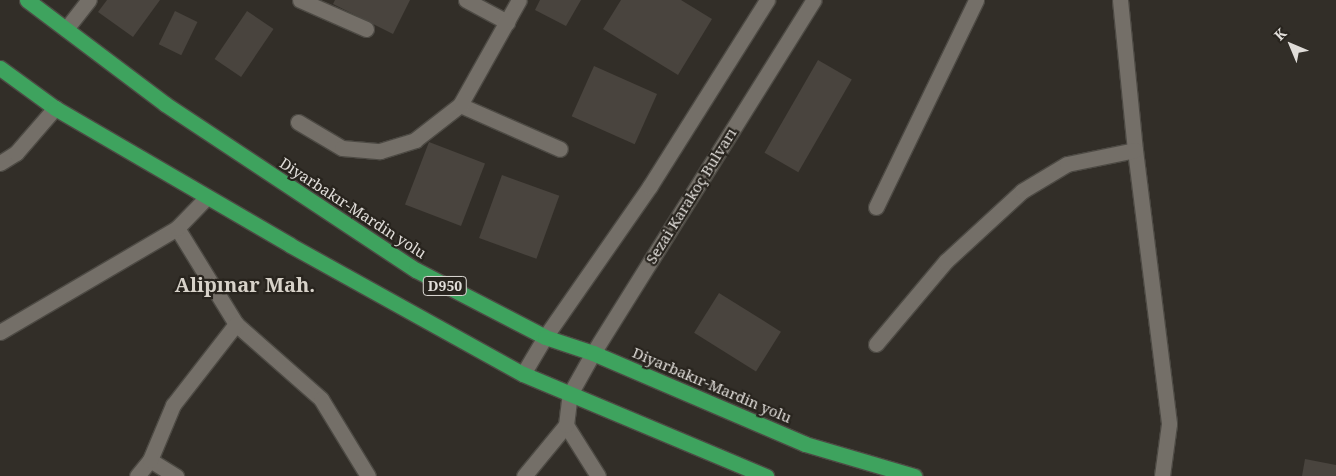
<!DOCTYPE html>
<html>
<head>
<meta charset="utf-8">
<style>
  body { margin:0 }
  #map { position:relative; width:1336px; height:476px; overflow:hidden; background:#322e28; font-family:"Noto Serif",serif }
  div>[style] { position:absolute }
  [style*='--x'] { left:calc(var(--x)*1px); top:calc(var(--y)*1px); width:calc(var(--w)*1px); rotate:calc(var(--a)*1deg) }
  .building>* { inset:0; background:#49443e; transform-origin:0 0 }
  .roads { filter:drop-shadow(1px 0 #4d4a44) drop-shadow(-1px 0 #4d4a44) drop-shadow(0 1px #4d4a44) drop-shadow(0 -1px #4d4a44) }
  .minor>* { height:15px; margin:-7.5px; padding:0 7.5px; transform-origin:7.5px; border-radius:7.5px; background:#746f68 }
  .highway>* { height:15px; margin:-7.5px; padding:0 7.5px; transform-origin:7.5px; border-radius:7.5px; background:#3ea35e }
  span { translate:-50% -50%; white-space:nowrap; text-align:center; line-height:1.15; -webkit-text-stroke:4.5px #28241e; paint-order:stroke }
  .shield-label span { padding:1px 4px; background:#28241e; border:1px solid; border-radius:4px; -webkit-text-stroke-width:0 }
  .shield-label { font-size:14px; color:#e0ddd9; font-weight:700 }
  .street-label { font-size:15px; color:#e0ddd9 }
  .district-label { font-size:20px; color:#d7d2c9; font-weight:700 }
  .north { position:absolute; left:1266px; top:20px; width:50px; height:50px; -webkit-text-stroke:4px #28241e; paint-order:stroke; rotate:315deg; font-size:14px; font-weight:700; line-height:20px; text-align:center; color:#e0ddd9 }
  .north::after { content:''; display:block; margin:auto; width:18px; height:22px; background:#e0ddd9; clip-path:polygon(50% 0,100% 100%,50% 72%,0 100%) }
</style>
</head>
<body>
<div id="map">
  <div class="building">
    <div style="clip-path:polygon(107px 0,160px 0,133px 37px,98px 12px)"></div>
    <div style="clip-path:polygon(335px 0,410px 0,393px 34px,333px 4px)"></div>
    <div style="clip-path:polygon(540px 0,581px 0,566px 26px,535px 10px)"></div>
    <div style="clip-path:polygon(621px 0,681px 0,712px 19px,678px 75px,603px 29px)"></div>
    <div style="left:175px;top:11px;width:25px;height:37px;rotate:26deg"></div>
    <div style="left:247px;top:11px;width:32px;height:58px;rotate:34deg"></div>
    <div style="left:818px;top:60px;width:39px;height:107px;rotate:30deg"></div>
    <div style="left:594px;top:66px;width:69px;height:55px;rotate:24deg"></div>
    <div style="left:429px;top:142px;width:60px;height:67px;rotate:21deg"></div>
    <div style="left:502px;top:175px;width:61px;height:67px;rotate:20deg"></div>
    <div style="left:719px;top:293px;width:73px;height:47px;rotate:32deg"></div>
    <div style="clip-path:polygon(1305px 459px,1336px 465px,1336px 476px,1302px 476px)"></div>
  </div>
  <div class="roads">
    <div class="minor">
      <div style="--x:300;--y:0;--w:72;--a:23.7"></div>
      <div style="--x:466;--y:0;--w:47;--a:28.2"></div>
      <div style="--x:1120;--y:0;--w:151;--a:84.3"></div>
      <div style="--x:1135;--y:150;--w:276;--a:82.9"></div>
      <div style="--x:1169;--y:424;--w:52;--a:97.7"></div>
      <div style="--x:66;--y:29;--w:37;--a:-52"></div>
      <div style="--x:460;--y:105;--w:109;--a:23.7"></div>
      <div style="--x:298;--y:122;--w:51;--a:30.6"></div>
      <div style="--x:342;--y:148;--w:38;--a:5"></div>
      <div style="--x:380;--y:151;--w:37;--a:-17"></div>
      <div style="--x:415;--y:140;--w:57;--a:-37.9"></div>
      <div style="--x:460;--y:105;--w:120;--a:-60.7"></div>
      <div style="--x:0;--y:163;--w:19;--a:-32"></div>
      <div style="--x:16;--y:153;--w:60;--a:-49.1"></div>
      <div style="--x:876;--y:207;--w:230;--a:-64.2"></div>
      <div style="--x:177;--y:228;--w:113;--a:58.4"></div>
      <div style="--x:236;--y:324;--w:113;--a:41.4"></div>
      <div style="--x:321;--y:399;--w:90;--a:58.6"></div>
      <div style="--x:0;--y:332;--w:205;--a:-30.4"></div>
      <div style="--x:177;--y:228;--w:43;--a:-45.9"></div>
      <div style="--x:876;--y:344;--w:109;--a:-49.9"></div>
      <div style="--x:946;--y:261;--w:103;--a:-42.6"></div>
      <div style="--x:1022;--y:191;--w:52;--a:-31"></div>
      <div style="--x:1067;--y:164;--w:69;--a:-11.6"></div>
      <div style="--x:523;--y:374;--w:43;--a:-59.3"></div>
      <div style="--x:545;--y:337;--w:184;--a:-55.2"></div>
      <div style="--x:650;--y:186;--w:220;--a:-57.8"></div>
      <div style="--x:566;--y:425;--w:60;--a:57.9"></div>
      <div style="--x:150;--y:460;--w:31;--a:32"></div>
      <div style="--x:137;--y:476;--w:21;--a:-51"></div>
      <div style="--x:150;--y:460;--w:60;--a:-67.3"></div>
      <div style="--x:173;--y:405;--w:103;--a:-52.1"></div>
      <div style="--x:524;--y:476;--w:66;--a:-50.5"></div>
      <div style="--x:566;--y:425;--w:31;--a:-83"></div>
      <div style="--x:570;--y:394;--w:47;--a:-60.7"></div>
      <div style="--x:593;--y:353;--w:416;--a:-58"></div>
    </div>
    <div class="highway">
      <div style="--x:27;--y:0;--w:173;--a:37"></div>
      <div style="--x:165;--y:104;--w:301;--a:33.5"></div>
      <div style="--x:416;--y:270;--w:145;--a:27.4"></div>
      <div style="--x:545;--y:337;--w:51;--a:18.4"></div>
      <div style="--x:593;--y:353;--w:231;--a:23.2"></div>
      <div style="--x:805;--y:444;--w:114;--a:16.4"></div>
      <div style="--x:0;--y:68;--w:68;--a:36"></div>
      <div style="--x:55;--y:108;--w:272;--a:30.2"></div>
      <div style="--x:290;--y:245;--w:266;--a:29"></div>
      <div style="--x:523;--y:374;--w:264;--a:22.8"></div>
    </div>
  </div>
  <div class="shield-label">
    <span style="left:445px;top:286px">D950</span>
  </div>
  <div class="street-label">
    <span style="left:691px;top:196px;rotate:-58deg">Sezai Karakoç Bulvarı</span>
    <span style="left:353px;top:208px;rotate:33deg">Diyarbakır-Mardin yolu</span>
    <span style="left:712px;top:385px;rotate:23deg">Diyarbakır-Mardin yolu</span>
  </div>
  <div class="district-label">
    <span style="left:245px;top:284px">Alipınar Mah.</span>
  </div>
  <div class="north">K</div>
</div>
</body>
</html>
